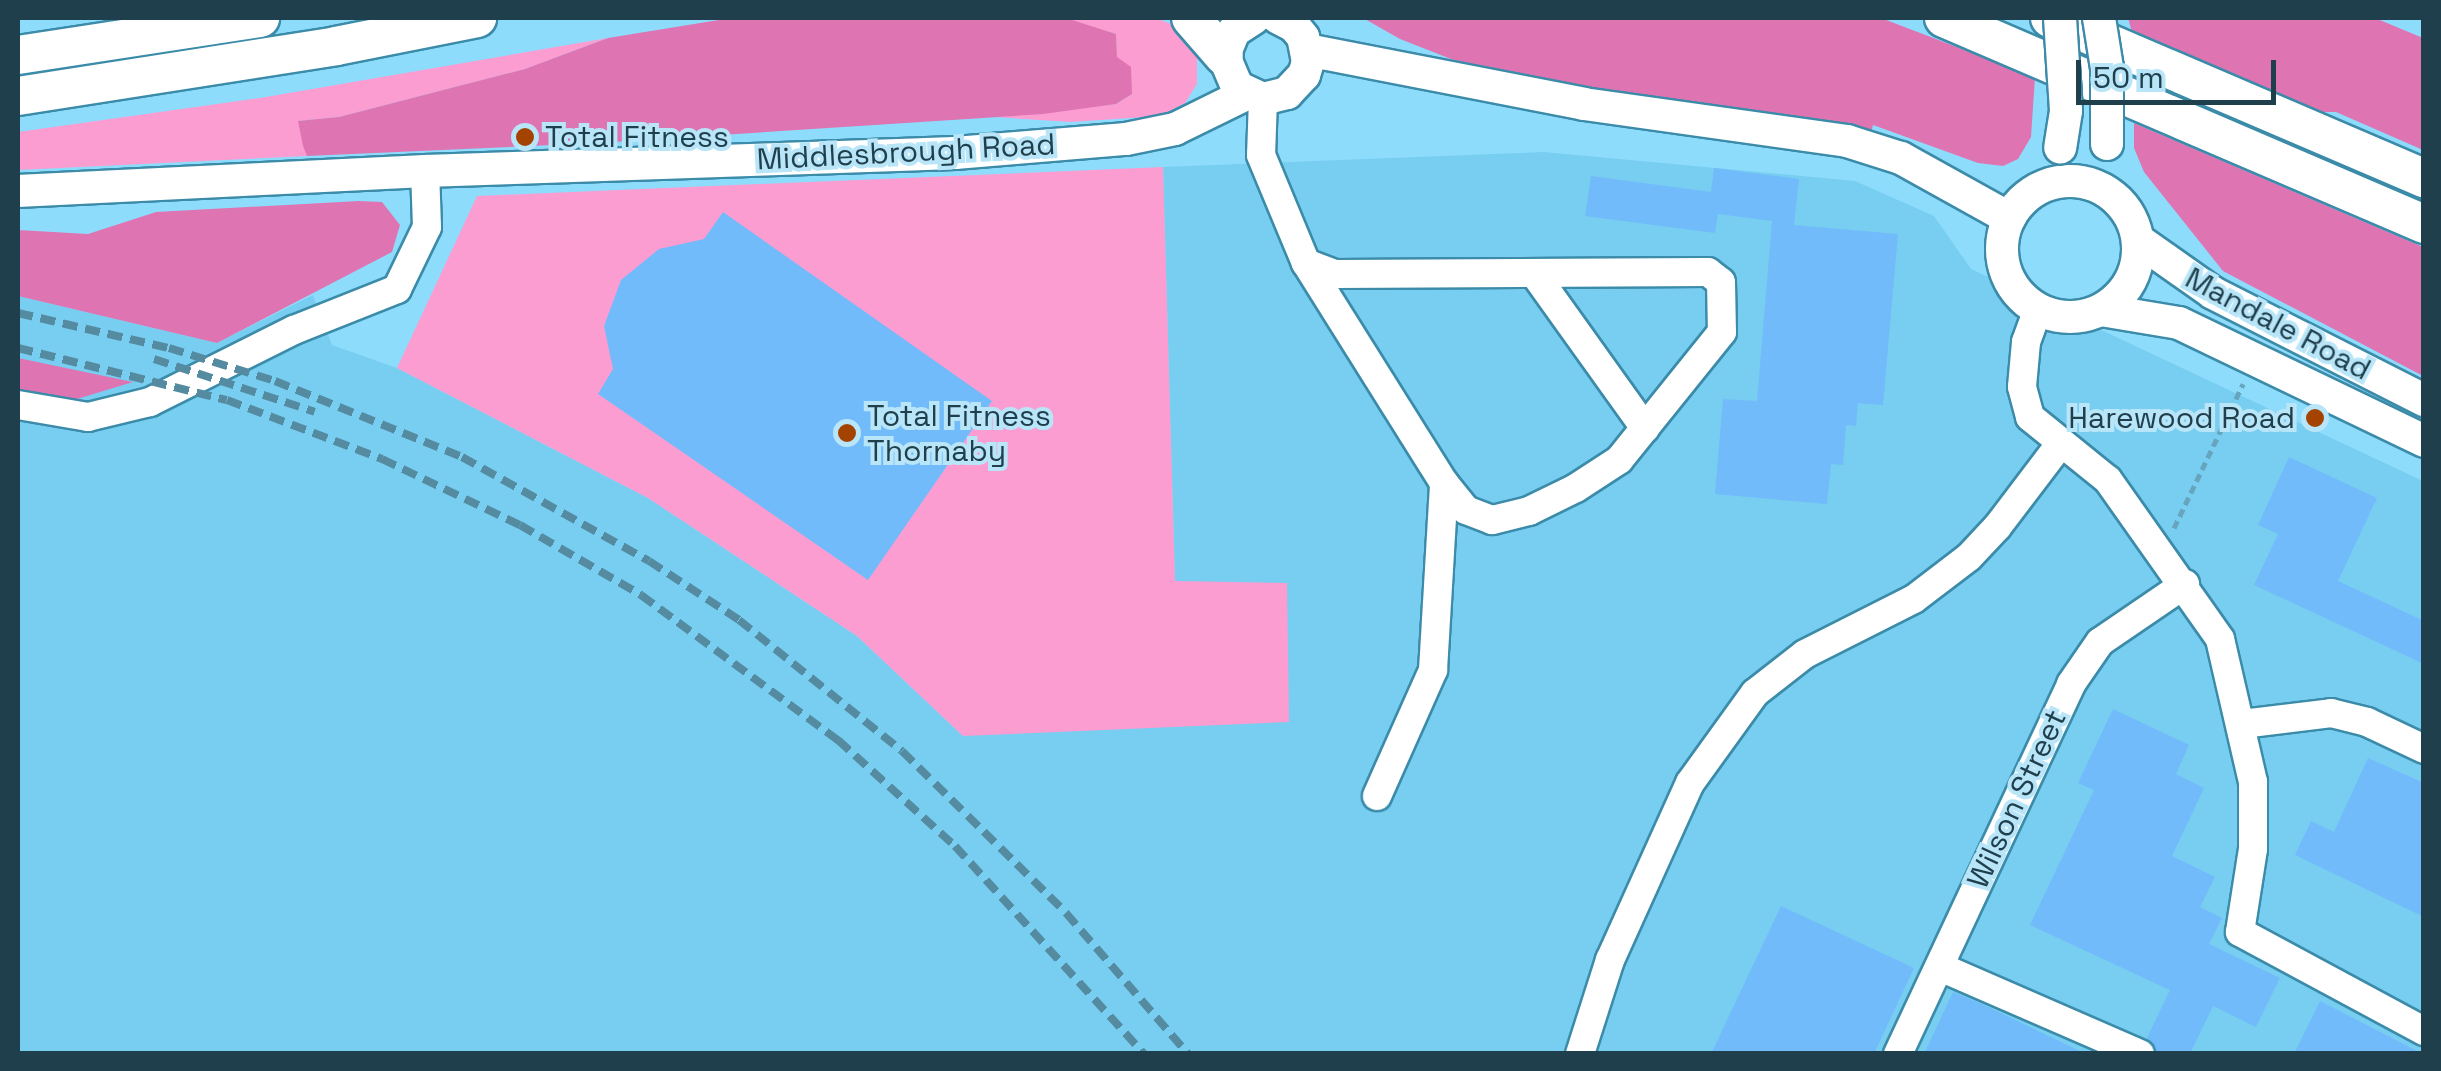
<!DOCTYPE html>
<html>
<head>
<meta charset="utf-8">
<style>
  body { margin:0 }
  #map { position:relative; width:2441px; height:1071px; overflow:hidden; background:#8edcfc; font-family:"Space Grotesk",sans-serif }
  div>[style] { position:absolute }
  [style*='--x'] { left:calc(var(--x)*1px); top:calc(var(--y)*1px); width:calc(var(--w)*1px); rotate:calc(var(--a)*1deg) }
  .built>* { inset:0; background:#77cef0 }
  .green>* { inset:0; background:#fc9dd2 }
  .forest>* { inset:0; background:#de75b2 }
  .building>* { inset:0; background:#71bbfb }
  .path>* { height:5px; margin-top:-2.5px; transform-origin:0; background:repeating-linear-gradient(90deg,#67a5be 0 8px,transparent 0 13px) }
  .roads { filter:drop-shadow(2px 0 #3b8ba9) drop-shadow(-2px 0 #3b8ba9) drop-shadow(0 2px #3b8ba9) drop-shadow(0 -2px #3b8ba9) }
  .minor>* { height:28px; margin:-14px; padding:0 14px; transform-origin:14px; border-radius:14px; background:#fff }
  .major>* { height:32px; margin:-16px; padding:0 16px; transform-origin:16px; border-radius:16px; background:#fff }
  .major>.ring { margin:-16px; padding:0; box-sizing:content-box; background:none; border:32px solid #fff; border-radius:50% }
  .highway>* { height:38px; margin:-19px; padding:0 19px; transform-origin:19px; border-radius:19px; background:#fff }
  .rail>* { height:8px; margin-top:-4px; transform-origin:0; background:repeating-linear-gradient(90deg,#558ba1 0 15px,transparent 0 23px) }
  .bridges { filter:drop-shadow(2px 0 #3b8ba9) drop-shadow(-2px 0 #3b8ba9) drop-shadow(0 2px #3b8ba9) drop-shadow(0 -2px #3b8ba9) }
  .major-bridge>* { height:32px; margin:-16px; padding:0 16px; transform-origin:16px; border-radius:16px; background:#fff }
  .dots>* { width:28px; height:28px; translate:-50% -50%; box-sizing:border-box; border:5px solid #b8e5f8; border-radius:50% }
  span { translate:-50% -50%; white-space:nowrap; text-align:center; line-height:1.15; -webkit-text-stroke:8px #b8e5f8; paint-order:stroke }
  .poi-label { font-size:30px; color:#1f3f4c }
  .left { translate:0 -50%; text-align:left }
  .right { translate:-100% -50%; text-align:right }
  .street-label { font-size:30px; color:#1f3f4c }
  .frame { position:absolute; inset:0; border:20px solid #1f3f4c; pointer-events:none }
  .scale { position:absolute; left:2076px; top:60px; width:200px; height:45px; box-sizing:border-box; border:5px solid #1f3f4c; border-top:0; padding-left:12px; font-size:30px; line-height:35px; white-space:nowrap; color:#1f3f4c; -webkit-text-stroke:8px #b8e5f8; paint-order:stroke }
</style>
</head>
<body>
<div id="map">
  <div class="built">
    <div style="clip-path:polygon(1544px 152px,1855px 181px,1934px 216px,1971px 269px,2423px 481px,2423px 1053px,18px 1054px,18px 296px,217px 343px,313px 295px,332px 345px,397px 368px,648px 498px,857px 636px,963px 736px,1175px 582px,1163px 167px)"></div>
  </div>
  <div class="green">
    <div style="clip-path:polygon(1061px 18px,1156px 18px,1171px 24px,1187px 39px,1197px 57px,1197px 84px,1185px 103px,1160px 116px,1071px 122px,995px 117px,1116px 104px,1132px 94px,1117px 58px,1116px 34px)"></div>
    <div style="clip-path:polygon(608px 38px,525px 69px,339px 117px,298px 121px,307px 156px,18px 170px,18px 132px,260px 98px)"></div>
    <div style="clip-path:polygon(1163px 167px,1175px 581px,1287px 583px,1289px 722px,963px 736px,857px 636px,648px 498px,397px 368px,477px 196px)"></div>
  </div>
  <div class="forest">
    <div style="clip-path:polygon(731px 18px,1069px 19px,1116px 34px,1117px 57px,1131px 67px,1132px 94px,1116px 104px,1043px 114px,598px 143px,307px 156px,303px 146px,298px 121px,339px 117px,525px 69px,608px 38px)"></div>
    <div style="clip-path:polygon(1363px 18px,1881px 18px,2035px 77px,2031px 137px,2018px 159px,2003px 166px,1978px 163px,1873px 125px,1870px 137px,1523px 78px,1451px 59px,1400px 39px)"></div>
    <div style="clip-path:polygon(2128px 18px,2375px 18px,2423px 38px,2423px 150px,2336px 112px,2314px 112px,2132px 32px)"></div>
    <div style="clip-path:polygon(2134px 123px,2423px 247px,2423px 376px,2223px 271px,2144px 172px,2134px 148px)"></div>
    <div style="clip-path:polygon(359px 201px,382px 202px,400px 225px,392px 252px,217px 343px,18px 296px,18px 230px,88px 234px,156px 212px)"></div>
    <div style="clip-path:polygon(18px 358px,133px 382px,64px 403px,18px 395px)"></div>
  </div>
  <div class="building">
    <div style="clip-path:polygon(1714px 168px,1799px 179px,1794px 225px,1898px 234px,1883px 405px,1858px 403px,1856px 426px,1846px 425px,1843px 465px,1831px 464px,1827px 504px,1715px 494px,1723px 399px,1757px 401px,1772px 221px,1718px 214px,1715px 233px,1585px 216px,1591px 176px,1711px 192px)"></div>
    <div style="clip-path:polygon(723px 212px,992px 401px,868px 580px,598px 394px,613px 369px,604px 326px,621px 280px,659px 249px,704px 239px)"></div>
    <div style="clip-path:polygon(2289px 457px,2377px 498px,2338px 581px,2424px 621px,2424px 664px,2254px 585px,2278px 534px,2258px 525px)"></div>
    <div style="clip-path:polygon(2113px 709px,2189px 745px,2176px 774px,2204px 788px,2172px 856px,2215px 877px,2200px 907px,2222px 918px,2209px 944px,2280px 978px,2256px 1027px,2213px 1006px,2190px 1054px,2157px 1054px,2147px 1038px,2170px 990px,2030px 925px,2094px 790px,2078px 783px)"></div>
    <div style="clip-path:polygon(2368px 758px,2424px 783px,2424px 917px,2295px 855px,2311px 821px,2334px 832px)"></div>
    <div style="clip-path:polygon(1781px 906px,1914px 968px,1874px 1054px,1711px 1054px)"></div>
    <div style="clip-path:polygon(1953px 992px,1984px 1005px,2086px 1054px,1924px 1054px)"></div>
    <div style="clip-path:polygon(2320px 1001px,2423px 1054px,2294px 1054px)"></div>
  </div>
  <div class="path">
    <div style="--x:2174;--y:528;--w:160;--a:-64.4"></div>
  </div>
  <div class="roads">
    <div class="minor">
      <div style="--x:1263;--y:99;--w:56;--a:92"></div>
      <div style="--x:1261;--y:155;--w:117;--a:67.4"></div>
      <div style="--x:1306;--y:263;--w:31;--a:21"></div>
      <div style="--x:1335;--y:274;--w:373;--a:-0.3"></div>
      <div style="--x:1708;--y:272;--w:16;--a:38"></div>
      <div style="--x:1721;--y:282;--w:50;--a:88.9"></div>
      <div style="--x:1722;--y:332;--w:164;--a:128.8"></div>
      <div style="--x:1619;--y:460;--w:51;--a:146.9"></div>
      <div style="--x:1576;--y:488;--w:52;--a:153.9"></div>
      <div style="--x:1529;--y:511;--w:38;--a:166"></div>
      <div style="--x:1492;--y:520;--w:28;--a:-159"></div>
      <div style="--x:1466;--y:510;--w:35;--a:-129"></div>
      <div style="--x:1444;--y:483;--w:260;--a:-122.1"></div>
      <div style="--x:1534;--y:273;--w:191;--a:54.4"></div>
      <div style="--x:2038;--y:309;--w:35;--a:110"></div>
      <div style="--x:2026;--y:342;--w:45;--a:95.1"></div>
      <div style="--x:2022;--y:387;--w:31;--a:75"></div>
      <div style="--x:2030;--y:417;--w:100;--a:38.9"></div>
      <div style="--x:2108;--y:480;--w:194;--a:54.8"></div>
      <div style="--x:2220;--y:639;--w:147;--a:77"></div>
      <div style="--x:2253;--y:782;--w:67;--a:90"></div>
      <div style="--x:2253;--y:849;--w:84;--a:98.9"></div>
      <div style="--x:2240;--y:932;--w:209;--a:28.3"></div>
      <div style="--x:18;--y:405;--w:71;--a:9.7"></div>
      <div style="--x:88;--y:417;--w:64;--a:-13.6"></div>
      <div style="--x:150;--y:402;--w:161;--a:-26.6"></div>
      <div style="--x:294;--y:330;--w:111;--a:-21.7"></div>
      <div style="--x:397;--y:289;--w:69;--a:-64.2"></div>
      <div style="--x:427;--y:227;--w:56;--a:-92"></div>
      <div style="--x:2242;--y:724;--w:90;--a:-7"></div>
      <div style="--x:2331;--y:713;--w:37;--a:14"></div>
      <div style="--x:2367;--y:722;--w:63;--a:25.3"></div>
      <div style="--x:1377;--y:796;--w:138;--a:-66"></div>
      <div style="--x:1433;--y:670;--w:187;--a:-86.6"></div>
      <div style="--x:1940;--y:967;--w:218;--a:23.5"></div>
      <div style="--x:1580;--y:1054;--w:99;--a:-72.3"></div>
      <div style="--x:1610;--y:960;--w:194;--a:-65.7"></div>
      <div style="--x:1690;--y:783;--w:111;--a:-54.2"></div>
      <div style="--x:1755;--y:693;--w:63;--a:-38"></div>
      <div style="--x:1805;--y:654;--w:122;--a:-26.8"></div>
      <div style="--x:1914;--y:599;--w:69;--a:-37.4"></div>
      <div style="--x:1969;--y:557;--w:42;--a:-46.9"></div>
      <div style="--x:1998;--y:526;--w:104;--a:-52.8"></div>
      <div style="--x:1898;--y:1054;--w:408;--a:-64.9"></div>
      <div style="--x:2071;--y:684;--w:51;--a:-55.4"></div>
      <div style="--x:2100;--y:642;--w:103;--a:-34.3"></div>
    </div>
    <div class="major">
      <div style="--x:1254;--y:18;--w:24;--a:147"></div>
      <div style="--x:1234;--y:31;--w:27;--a:112"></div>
      <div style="--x:1224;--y:56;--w:34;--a:67"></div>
      <div style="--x:1237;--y:87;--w:29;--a:25"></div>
      <div style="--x:1263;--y:99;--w:25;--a:-14"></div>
      <div style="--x:1287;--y:93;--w:25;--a:-47"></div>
      <div style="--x:1304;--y:75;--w:14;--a:-73"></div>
      <div style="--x:1308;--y:62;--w:25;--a:-101"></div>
      <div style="--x:1303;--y:37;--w:14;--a:-129"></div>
      <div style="--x:1294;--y:26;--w:18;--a:-153"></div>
      <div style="--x:1307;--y:50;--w:282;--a:11"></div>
      <div style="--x:1584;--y:104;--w:266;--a:8"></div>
      <div style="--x:1847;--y:141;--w:57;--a:17.5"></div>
      <div style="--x:1901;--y:158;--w:124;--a:29.1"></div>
      <div class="ring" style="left:2002px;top:181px;width:104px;height:104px"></div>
      <div style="--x:18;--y:191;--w:407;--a:-2.8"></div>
      <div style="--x:425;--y:171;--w:530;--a:-1.95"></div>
      <div style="--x:955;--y:153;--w:172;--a:-4.7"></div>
      <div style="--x:1126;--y:139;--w:50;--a:-11.5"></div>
      <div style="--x:1175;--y:129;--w:79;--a:-26.2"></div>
      <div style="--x:2138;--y:240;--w:92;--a:35.2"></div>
      <div style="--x:2213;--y:293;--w:237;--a:26.9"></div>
      <div style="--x:2101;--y:310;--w:79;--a:9.5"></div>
      <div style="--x:2179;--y:323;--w:272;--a:25.7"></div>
    </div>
    <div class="highway">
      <div style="--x:1191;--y:18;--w:50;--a:49"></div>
      <div style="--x:1944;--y:18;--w:522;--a:23.23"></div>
      <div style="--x:2050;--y:18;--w:407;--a:23.2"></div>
      <div style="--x:18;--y:55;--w:245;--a:-8.7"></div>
      <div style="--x:18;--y:96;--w:322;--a:-8.9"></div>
      <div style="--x:336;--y:46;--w:144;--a:-11.2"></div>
    </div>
  </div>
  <div class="rail">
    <div style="--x:18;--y:313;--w:155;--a:13.1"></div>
    <div style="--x:169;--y:348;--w:111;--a:17.3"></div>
    <div style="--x:275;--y:381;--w:202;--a:22.1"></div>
    <div style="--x:462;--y:457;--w:214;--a:29.1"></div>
    <div style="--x:649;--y:561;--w:108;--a:33.2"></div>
    <div style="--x:739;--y:620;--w:209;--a:38.8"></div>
    <div style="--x:902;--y:751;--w:231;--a:44.6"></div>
    <div style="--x:1066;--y:913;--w:186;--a:49.1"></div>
    <div style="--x:18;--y:348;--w:215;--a:14"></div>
    <div style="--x:227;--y:400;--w:166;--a:20.8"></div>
    <div style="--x:382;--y:459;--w:153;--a:25.6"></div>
    <div style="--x:520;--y:525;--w:140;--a:30"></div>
    <div style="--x:641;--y:595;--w:245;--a:36.4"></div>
    <div style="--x:838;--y:740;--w:158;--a:42.2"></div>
    <div style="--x:955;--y:846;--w:281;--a:47.7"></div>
    <div style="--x:154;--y:359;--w:169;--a:18.2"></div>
  </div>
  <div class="bridges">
    <div class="major-bridge">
      <div style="--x:2060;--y:18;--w:93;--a:86.3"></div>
      <div style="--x:2066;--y:111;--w:37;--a:99"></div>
      <div style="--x:2099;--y:18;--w:51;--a:80.9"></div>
      <div style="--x:2107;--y:68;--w:76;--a:90"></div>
    </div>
  </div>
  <div class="dots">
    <div style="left:525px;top:137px;background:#a44300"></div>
    <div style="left:2315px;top:418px;background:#a44300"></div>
    <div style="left:847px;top:433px;background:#a44300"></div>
  </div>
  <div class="poi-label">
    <span class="left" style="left:545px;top:137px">Total Fitness</span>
    <span class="left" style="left:867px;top:433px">Total Fitness<br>Thornaby</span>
    <span class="right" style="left:2295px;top:418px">Harewood Road</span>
  </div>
  <div class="street-label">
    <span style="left:906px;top:152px;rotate:-3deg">Middlesbrough Road</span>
    <span style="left:2278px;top:324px;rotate:28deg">Mandale Road</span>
    <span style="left:2017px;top:799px;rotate:-65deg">Wilson Street</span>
  </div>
  <div class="frame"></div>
  <div class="scale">50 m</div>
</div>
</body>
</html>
